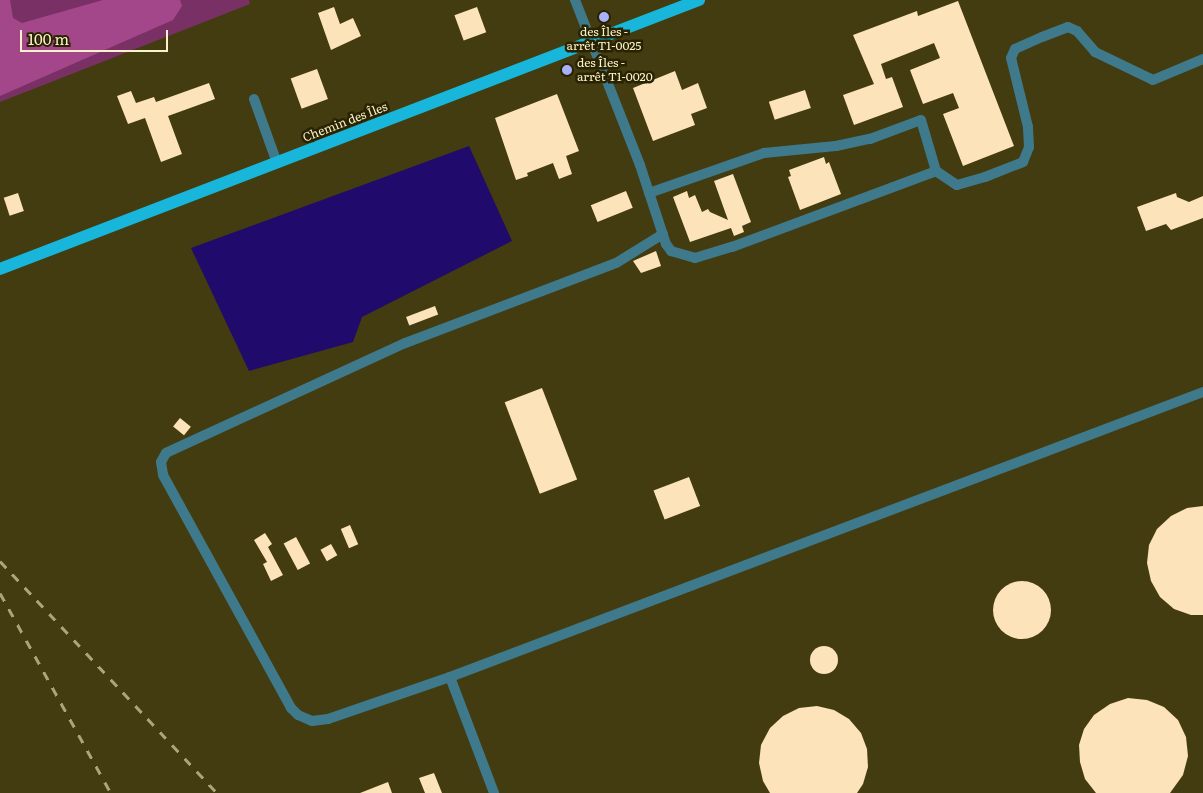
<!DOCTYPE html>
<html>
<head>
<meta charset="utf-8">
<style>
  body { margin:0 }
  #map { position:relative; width:1203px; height:793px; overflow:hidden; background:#433c10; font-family:Literata,serif }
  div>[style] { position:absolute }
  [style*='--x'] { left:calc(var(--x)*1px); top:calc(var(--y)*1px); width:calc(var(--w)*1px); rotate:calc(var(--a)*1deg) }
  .green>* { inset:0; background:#793165 }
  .forest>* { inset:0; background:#a4468a }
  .water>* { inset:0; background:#200a6c }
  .building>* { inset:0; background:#fde3b9; transform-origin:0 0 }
  .round { border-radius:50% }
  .minor>* { height:10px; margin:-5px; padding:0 5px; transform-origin:5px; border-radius:5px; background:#3f7a8c }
  .major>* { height:12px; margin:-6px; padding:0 6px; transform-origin:6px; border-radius:6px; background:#17b6da }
  .rail>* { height:3px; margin-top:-1.5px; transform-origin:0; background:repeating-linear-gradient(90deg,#aca57c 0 9px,transparent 0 18px) }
  .dots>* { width:14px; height:14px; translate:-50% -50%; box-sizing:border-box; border:2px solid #292301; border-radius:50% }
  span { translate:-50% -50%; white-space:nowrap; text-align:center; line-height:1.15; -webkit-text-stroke:5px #292301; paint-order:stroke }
  .poi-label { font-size:12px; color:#f9f2cb }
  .left { translate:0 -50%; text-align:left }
  .street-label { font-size:12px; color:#f9f2cb }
  .scale { position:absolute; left:20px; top:30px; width:148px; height:22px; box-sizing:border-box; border:2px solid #f9f2cb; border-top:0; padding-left:6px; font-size:15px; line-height:18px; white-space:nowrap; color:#f9f2cb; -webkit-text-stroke:4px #292301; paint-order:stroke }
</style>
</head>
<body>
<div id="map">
  <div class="green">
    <div style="clip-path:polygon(0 0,249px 0,250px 4px,0 102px)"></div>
  </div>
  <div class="forest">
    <div style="clip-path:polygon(0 0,10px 0,13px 18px,22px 23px,103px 0,180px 0,182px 6px,173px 20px,0 96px)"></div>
  </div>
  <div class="water">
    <div style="clip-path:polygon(469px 146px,512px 241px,362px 317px,353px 342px,249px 371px,191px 248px)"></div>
  </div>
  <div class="building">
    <div style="clip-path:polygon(958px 1px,1014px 146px,963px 166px,943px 114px,959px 108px,953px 93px,923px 104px,910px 70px,940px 58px,934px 43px,881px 64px,886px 79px,892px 77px,903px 107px,854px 125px,843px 95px,874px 84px,853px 35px,917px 11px,918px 16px)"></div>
    <div style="clip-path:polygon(334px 7px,340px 24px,353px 18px,361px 36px,331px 50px,318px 13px)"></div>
    <div style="left:477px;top:7px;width:27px;height:24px;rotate:70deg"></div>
    <div style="left:317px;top:69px;width:32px;height:28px;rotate:70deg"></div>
    <div style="clip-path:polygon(675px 71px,682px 90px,698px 83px,707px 108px,691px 114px,695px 125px,653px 141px,633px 88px)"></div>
    <div style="clip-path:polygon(209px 83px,215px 99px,168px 116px,182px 154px,161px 162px,145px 118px,128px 124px,117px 96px,131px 91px,136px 103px,154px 97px,156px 102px)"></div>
    <div style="left:805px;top:90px;width:19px;height:38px;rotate:72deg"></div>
    <div style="clip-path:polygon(557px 94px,579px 151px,566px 156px,572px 174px,559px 179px,553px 163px,527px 173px,528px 176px,516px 180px,495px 118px)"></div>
    <div style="clip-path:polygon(824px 157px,826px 164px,829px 162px,841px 194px,800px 210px,788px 177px,791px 176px,789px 170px)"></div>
    <div style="clip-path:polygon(733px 174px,751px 222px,742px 226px,744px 232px,734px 236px,731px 228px,690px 242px,673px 197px,687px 191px,689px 198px,695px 195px,702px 212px,708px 209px,710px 212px,728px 220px,714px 181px)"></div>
    <div style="left:626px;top:191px;width:18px;height:38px;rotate:68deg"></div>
    <div style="left:18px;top:193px;width:19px;height:15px;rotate:72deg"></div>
    <div style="clip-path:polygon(1176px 193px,1177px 197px,1189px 202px,1203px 196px,1203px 218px,1171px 230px,1166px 224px,1146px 231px,1137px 207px)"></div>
    <div style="clip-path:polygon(656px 251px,661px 266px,641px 273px,633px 261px)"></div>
    <div style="left:435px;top:306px;width:9px;height:31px;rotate:69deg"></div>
    <div style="left:542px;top:388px;width:98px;height:40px;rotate:69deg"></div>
    <div style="left:180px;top:418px;width:14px;height:11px;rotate:39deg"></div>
    <div style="left:689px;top:477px;width:31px;height:38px;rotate:69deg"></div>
    <div style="clip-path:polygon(1203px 506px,1203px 615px,1191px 615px,1174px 609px,1160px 597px,1151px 581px,1147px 563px,1149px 545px,1157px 529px,1171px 516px,1187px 508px)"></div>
    <div style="left:350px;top:525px;width:21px;height:10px;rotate:67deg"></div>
    <div style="clip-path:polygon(265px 533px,272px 544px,268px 547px,283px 575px,271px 581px,263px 564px,267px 562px,254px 540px)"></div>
    <div style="left:296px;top:537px;width:30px;height:14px;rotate:62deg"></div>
    <div style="left:331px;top:544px;width:13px;height:12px;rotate:61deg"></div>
    <div class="round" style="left:993px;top:581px;width:58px;height:58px"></div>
    <div class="round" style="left:810px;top:646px;width:28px;height:28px"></div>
    <div style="clip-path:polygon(1128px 698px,1147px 700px,1164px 707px,1178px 720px,1186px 737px,1188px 756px,1183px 775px,1170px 793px,1096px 793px,1085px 779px,1080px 762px,1079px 745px,1084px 729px,1094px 715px,1110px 704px)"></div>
    <div style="clip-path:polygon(817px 706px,834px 710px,849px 719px,861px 733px,867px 749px,868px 767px,863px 784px,857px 793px,770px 793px,763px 781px,759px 763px,761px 745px,770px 728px,783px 716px,799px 708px)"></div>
    <div style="clip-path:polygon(434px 773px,442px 793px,425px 793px,419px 778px)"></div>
    <div style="clip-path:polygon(388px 782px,392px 793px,360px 793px)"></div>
  </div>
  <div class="minor">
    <div style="--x:575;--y:0;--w:177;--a:68.5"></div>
    <div style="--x:640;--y:165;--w:83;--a:71.8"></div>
    <div style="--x:666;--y:244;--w:9;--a:54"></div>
    <div style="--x:671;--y:251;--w:25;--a:16"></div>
    <div style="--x:695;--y:258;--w:39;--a:-17"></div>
    <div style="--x:732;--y:247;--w:218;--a:-20.4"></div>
    <div style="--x:936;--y:171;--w:25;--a:34"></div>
    <div style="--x:957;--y:185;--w:29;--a:-16"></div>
    <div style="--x:985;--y:177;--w:41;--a:-21.5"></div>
    <div style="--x:1023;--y:162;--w:16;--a:-68"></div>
    <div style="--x:1029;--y:147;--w:20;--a:-93"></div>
    <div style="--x:1028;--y:127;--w:71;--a:-103.8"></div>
    <div style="--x:1011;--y:58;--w:10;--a:-66"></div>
    <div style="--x:1015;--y:49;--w:30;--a:-24"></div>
    <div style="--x:1042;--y:37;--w:28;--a:-21"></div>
    <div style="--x:1068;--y:27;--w:10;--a:24"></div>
    <div style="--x:1077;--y:31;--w:28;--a:49"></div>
    <div style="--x:1095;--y:52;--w:64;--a:25.8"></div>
    <div style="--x:1153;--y:80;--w:54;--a:-22.8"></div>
    <div style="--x:254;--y:99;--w:68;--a:70.2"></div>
    <div style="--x:649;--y:193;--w:122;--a:-19.2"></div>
    <div style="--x:764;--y:153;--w:72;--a:-5.6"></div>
    <div style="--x:836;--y:146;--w:35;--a:-12"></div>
    <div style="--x:870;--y:139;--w:54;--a:-20.4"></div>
    <div style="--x:921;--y:120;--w:53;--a:73.6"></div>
    <div style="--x:663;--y:234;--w:55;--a:148.3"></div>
    <div style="--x:616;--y:263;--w:226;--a:159.2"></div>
    <div style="--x:405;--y:343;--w:263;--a:155.3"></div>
    <div style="--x:166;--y:453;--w:10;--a:119"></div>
    <div style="--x:161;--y:462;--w:13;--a:81"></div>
    <div style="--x:163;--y:475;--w:266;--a:61.2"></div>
    <div style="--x:291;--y:708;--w:10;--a:45"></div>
    <div style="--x:298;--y:715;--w:15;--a:23"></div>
    <div style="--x:312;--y:721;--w:16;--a:-7"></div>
    <div style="--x:328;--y:719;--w:129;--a:-19"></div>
    <div style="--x:450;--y:677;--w:805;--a:-20.73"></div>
    <div style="--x:450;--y:677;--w:124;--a:69.2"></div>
  </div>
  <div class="major">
    <div style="--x:0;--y:269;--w:749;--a:-21.05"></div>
  </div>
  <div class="rail">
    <div style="--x:0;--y:561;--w:318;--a:46.9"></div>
    <div style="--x:0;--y:593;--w:229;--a:61"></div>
  </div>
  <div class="dots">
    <div style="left:604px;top:17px;background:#a9b0fc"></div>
    <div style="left:567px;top:70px;background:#a9b0fc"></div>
  </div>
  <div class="poi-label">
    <span style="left:604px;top:39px">des Îles -<br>arrêt T1-0025</span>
    <span class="left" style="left:577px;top:70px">des Îles -<br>arrêt T1-0020</span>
  </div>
  <div class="street-label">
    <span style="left:345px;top:122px;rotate:-21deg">Chemin des Îles</span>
  </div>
  <div class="scale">100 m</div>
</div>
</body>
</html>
